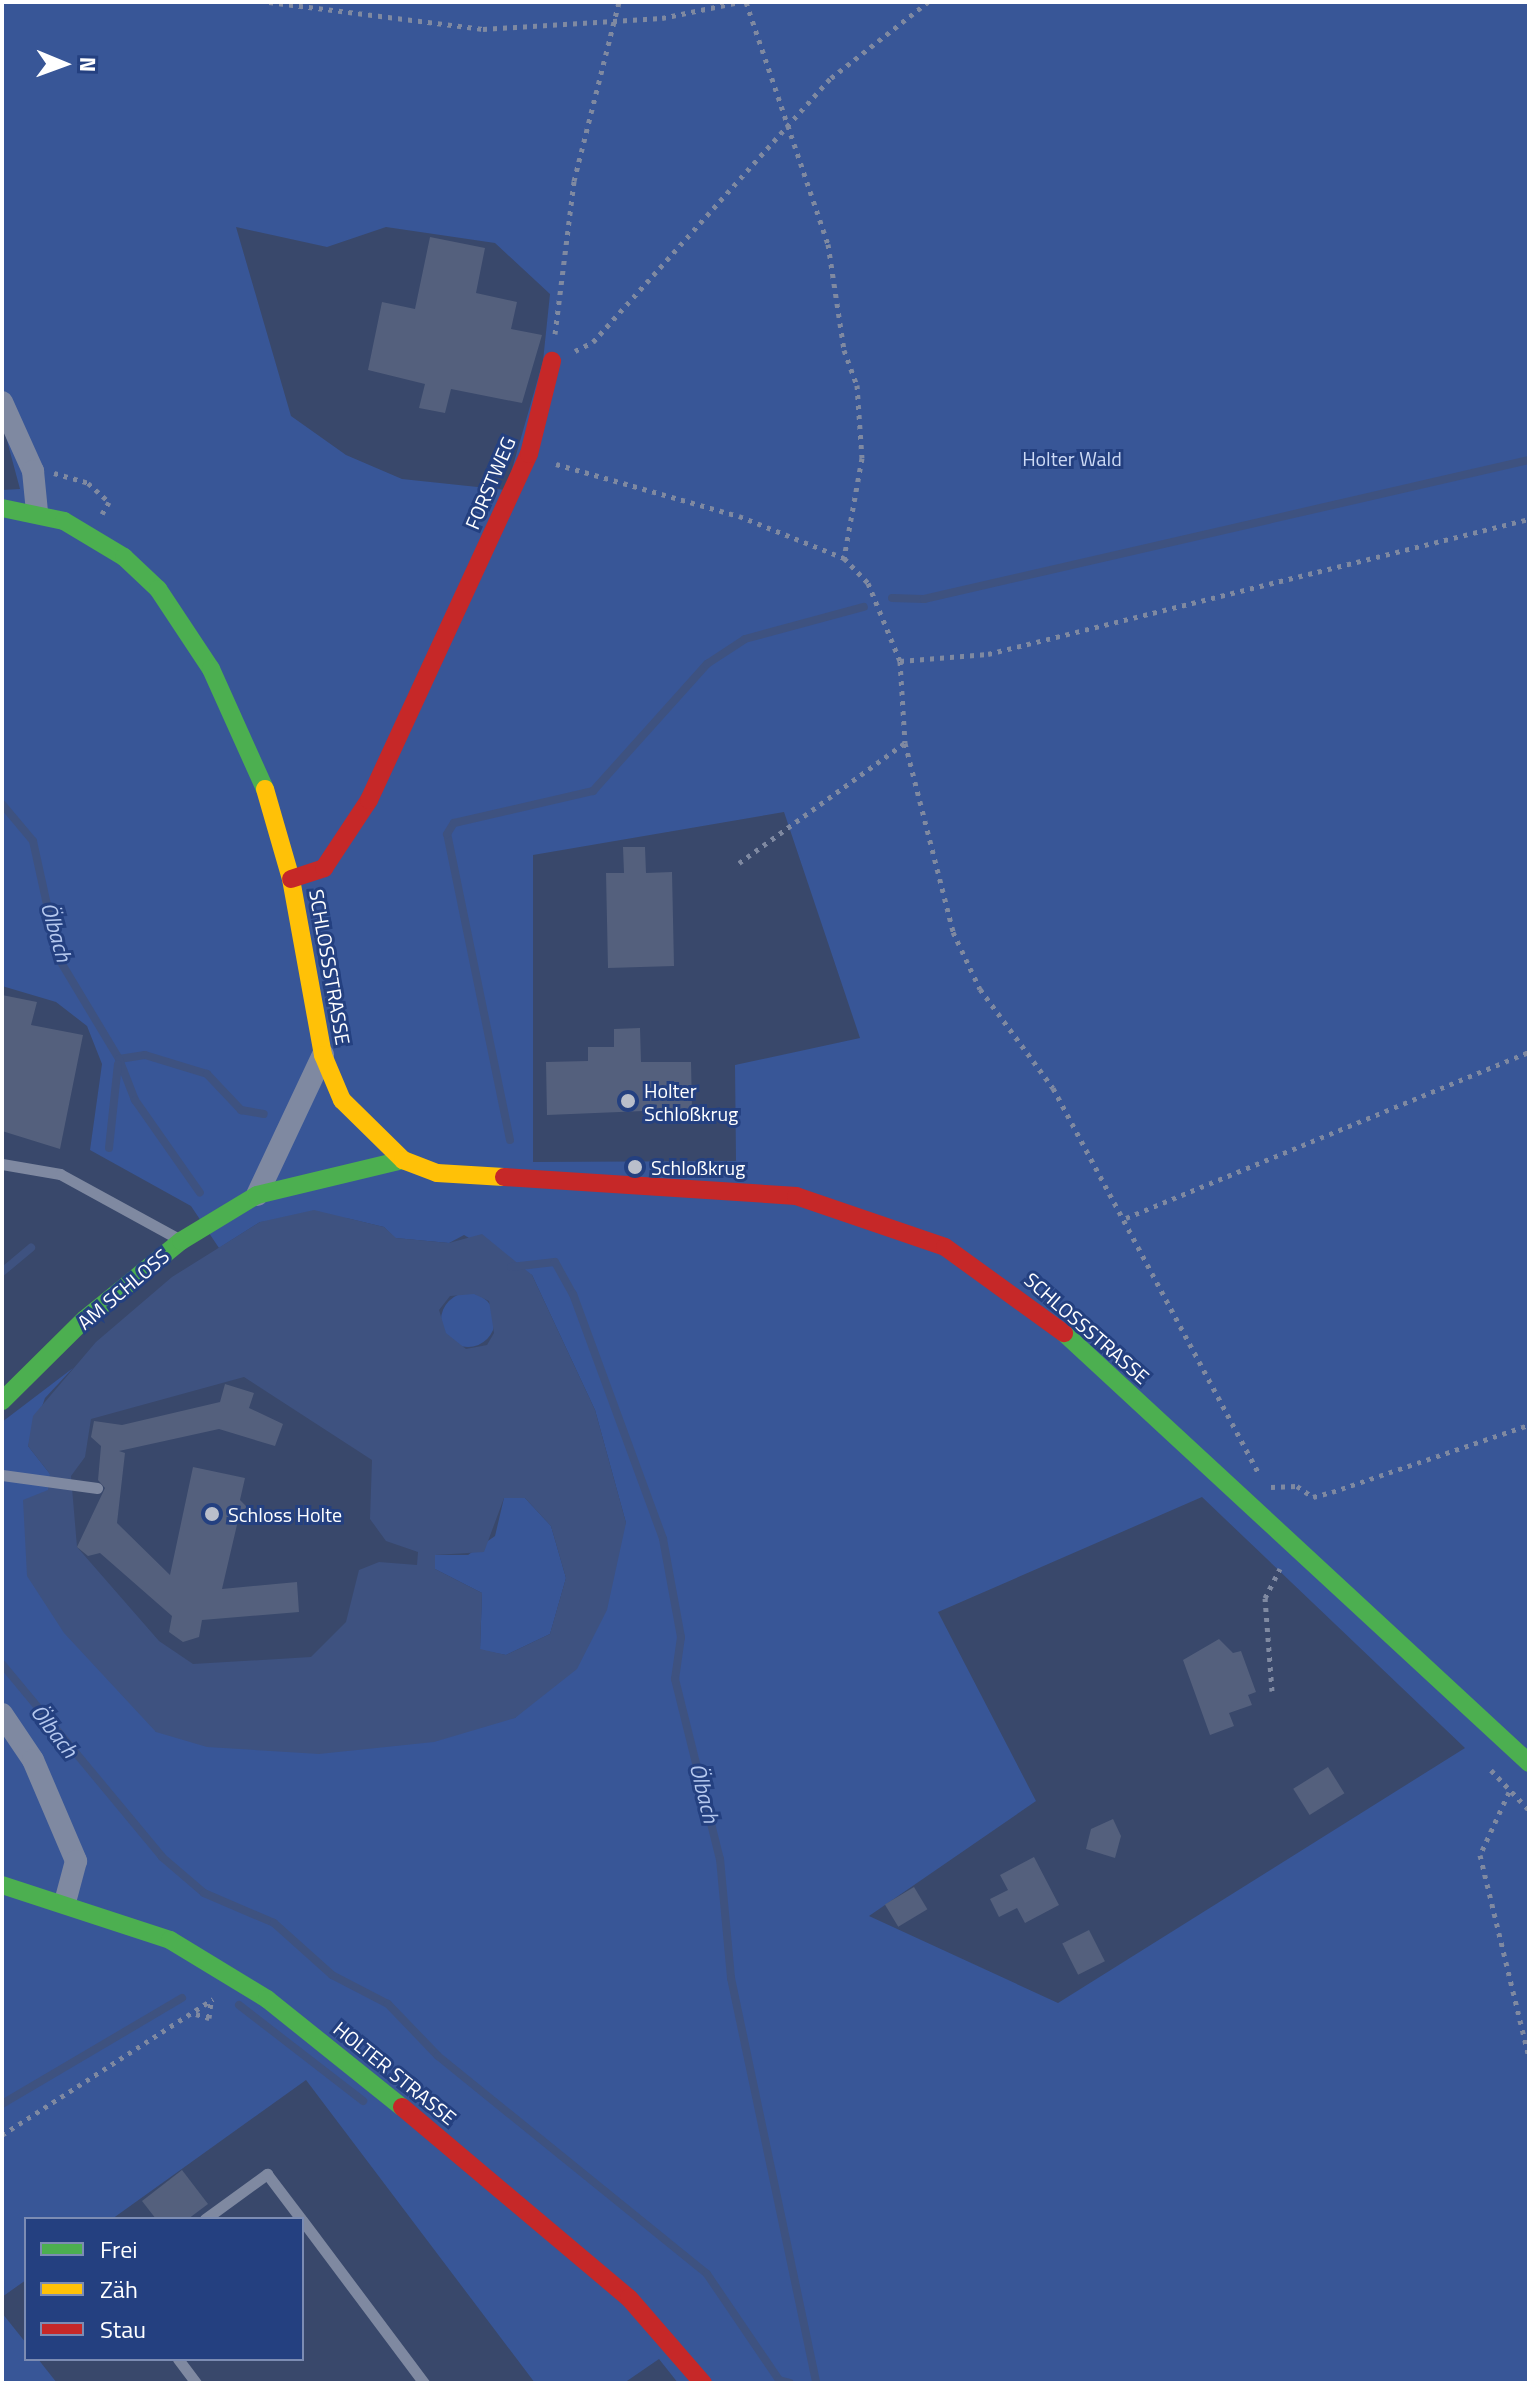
<!DOCTYPE html>
<html>
<head>
<meta charset="utf-8">
<style>
  body { margin:0 }
  #map { position:relative; width:1531px; height:2385px; overflow:hidden; background:#39486b; font-family:"Titillium Web",sans-serif }
  div>[style] { position:absolute }
  [style*='--x'] { left:calc(var(--x)*1px); top:calc(var(--y)*1px); width:calc(var(--w)*1px); rotate:calc(var(--a)*1deg) }
  .green>* { inset:0; background:#385697 }
  .round { border-radius:50% }
  .water>* { inset:0; background:#3e5280 }
  .stream>* { height:8px; margin:-4px; padding:0 4px; transform-origin:4px; border-radius:4px; background:#3e5280 }
  .building>* { inset:0; background:#54607d; transform-origin:0 0 }
  .path>* { height:5px; margin-top:-2.5px; transform-origin:0; background:repeating-linear-gradient(90deg,#7f89a1 0 4px,transparent 0 10px) }
  .lane>* { height:11px; margin:-5.5px; padding:0 5.5px; transform-origin:5.5px; border-radius:5.5px; background:#7f89a1 }
  .street>* { height:22px; margin:-11px; padding:0 11px; transform-origin:11px; border-radius:11px; background:#7f89a1 }
  .fast>* { height:18px; margin:-9px; padding:0 9px; transform-origin:9px; border-radius:9px; background:#4caf50 }
  .slow>* { height:18px; margin:-9px; padding:0 9px; transform-origin:9px; border-radius:9px; background:#ffc107 }
  .jam>* { height:18px; margin:-9px; padding:0 9px; transform-origin:9px; border-radius:9px; background:#c62828 }
  .dots>* { width:22px; height:22px; translate:-50% -50%; box-sizing:border-box; border:4px solid #244080; border-radius:50% }
  span { translate:-50% -50%; white-space:nowrap; text-align:center; line-height:1.15; -webkit-text-stroke:6px #244080; paint-order:stroke }
  .park-label { font-size:20px; color:#cddaf5 }
  .street-label { font-size:20px; color:#fff }
  .poi-label { font-size:20px; color:#fff }
  .left { translate:0 -50%; text-align:left }
  .water-label { font-size:22px; color:#b5c8ee; font-style:italic }
  .frame { position:absolute; inset:0; border:4px solid #fff; pointer-events:none }
  .legend { position:absolute; left:24px; top:2217px; width:280px; height:144px; box-sizing:border-box; background:#244080; border:2px solid #7c8cb3; margin:0; padding:10px 14px; list-style:none; font-size:24px; color:#fff }
  .legend li { display:flex; align-items:center; gap:16px; height:40px }
  .legend b { width:40px; border:2px solid #7c8cb3 }
  .north { position:absolute; left:24px; top:24px; width:80px; height:80px; -webkit-text-stroke:6px #244080; paint-order:stroke; rotate:91deg; font-size:22px; font-weight:700; line-height:32px; text-align:center; color:#fff }
  .north::after { content:''; display:block; margin:auto; width:28px; height:36px; background:#fff; clip-path:polygon(50% 0,100% 100%,50% 72%,0 100%) }
</style>
</head>
<body>
<div id="map">
  <div class="green">
    <div style="clip-path:polygon(evenodd,2px 2px,1529px 2px,1529px 2383px,678px 2383px,659px 2359px,624px 2383px,535px 2383px,306px 2080px,112px 2219px,26px 2219px,26px 2280px,2px 2297px,2px 1422px,73px 1368px,45px 1398px,28px 1446px,50px 1474px,49px 1490px,156px 1732px,515px 1718px,626px 1523px,595px 1410px,532px 1275px,464px 1235px,449px 1243px,395px 1238px,384px 1227px,346px 1218px,260px 1222px,219px 1248px,191px 1206px,90px 1150px,102px 1064px,87px 1026px,56px 1002px,2px 986px,2px 490px,20px 489px,2px 422px,2px 2px,236px 227px,327px 247px,386px 227px,495px 243px,550px 294px,543px 361px,506px 490px,402px 479px,346px 455px,291px 416px,236px 227px,2px 2px,784px 812px,860px 1038px,735px 1065px,736px 1161px,533px 1162px,533px 855px,784px 812px,2px 2px,1202px 1497px,1465px 1748px,1058px 2003px,869px 1916px,1036px 1801px,938px 1612px,1202px 1497px)"></div>
    <div class="round" style="left:441px;top:1293px;width:54px;height:54px"></div>
    <div style="clip-path:polygon(504px 1498px,525px 1498px,551px 1526px,566px 1578px,550px 1634px,506px 1655px,480px 1650px,482px 1593px,435px 1569px,435px 1555px,468px 1555px,495px 1536px)"></div>
    <div style="clip-path:polygon(2px 2313px,26px 2343px,26px 2359px,38px 2359px,57px 2383px,2px 2383px)"></div>
  </div>
  <div class="water">
    <div style="clip-path:polygon(evenodd,314px 1210px,384px 1227px,396px 1238px,449px 1243px,482px 1234px,532px 1275px,595px 1410px,626px 1523px,607px 1610px,577px 1669px,515px 1718px,434px 1742px,319px 1754px,207px 1747px,156px 1732px,64px 1633px,27px 1576px,23px 1500px,48px 1490px,50px 1474px,28px 1446px,33px 1416px,96px 1342px,172px 1277px,260px 1222px,314px 1210px,474px 1294px,489px 1301px,494px 1333px,487px 1345px,466px 1349px,446px 1333px,439px 1310px,450px 1296px,474px 1294px,314px 1210px,244px 1377px,372px 1460px,370px 1519px,386px 1541px,418px 1552px,417px 1565px,379px 1562px,359px 1570px,346px 1622px,311px 1657px,193px 1664px,159px 1641px,77px 1547px,71px 1476px,85px 1457px,91px 1419px,244px 1377px,314px 1210px,504px 1498px,525px 1498px,551px 1526px,566px 1578px,550px 1634px,506px 1655px,480px 1649px,482px 1593px,435px 1569px,435px 1555px,484px 1552px,504px 1498px)"></div>
  </div>
  <div class="stream">
    <div style="--x:892;--y:598;--w:32;--a:2"></div>
    <div style="--x:924;--y:599;--w:621;--a:-12.94"></div>
    <div style="--x:2;--y:804;--w:48;--a:50"></div>
    <div style="--x:33;--y:841;--w:121;--a:77.6"></div>
    <div style="--x:59;--y:959;--w:117;--a:59"></div>
    <div style="--x:119;--y:1059;--w:26;--a:-9"></div>
    <div style="--x:145;--y:1055;--w:65;--a:17"></div>
    <div style="--x:207;--y:1074;--w:50;--a:46.6"></div>
    <div style="--x:241;--y:1110;--w:23;--a:10"></div>
    <div style="--x:119;--y:1059;--w:44;--a:68.7"></div>
    <div style="--x:135;--y:1100;--w:113;--a:55"></div>
    <div style="--x:510;--y:1140;--w:312;--a:-101.6"></div>
    <div style="--x:447;--y:834;--w:13;--a:-58"></div>
    <div style="--x:454;--y:823;--w:143;--a:-13"></div>
    <div style="--x:593;--y:791;--w:171;--a:-48.1"></div>
    <div style="--x:707;--y:664;--w:45;--a:-33.3"></div>
    <div style="--x:745;--y:639;--w:123;--a:-15.1"></div>
    <div style="--x:109;--y:1148;--w:84;--a:-83.9"></div>
    <div style="--x:511;--y:1267;--w:44;--a:-6.5"></div>
    <div style="--x:555;--y:1262;--w:37;--a:61"></div>
    <div style="--x:573;--y:1294;--w:261;--a:69.8"></div>
    <div style="--x:663;--y:1539;--w:100;--a:79.6"></div>
    <div style="--x:681;--y:1637;--w:42;--a:98.1"></div>
    <div style="--x:675;--y:1679;--w:186;--a:76"></div>
    <div style="--x:720;--y:1859;--w:120;--a:84.7"></div>
    <div style="--x:731;--y:1978;--w:414;--a:78.1"></div>
    <div style="--x:2;--y:1272;--w:38;--a:-40"></div>
    <div style="--x:2;--y:1664;--w:251;--a:50.3"></div>
    <div style="--x:162;--y:1857;--w:55;--a:40.6"></div>
    <div style="--x:204;--y:1893;--w:76;--a:23.2"></div>
    <div style="--x:274;--y:1923;--w:78;--a:41.9"></div>
    <div style="--x:332;--y:1975;--w:63;--a:27.4"></div>
    <div style="--x:388;--y:2004;--w:72;--a:46.1"></div>
    <div style="--x:438;--y:2056;--w:346;--a:39"></div>
    <div style="--x:707;--y:2274;--w:128;--a:55.8"></div>
    <div style="--x:779;--y:2380;--w:11;--a:15"></div>
    <div style="--x:239;--y:2005;--w:157;--a:37.7"></div>
    <div style="--x:2;--y:2104;--w:209;--a:-30.5"></div>
  </div>
  <div class="building">
    <div style="clip-path:polygon(430px 237px,485px 248px,476px 293px,517px 302px,511px 329px,542px 335px,522px 403px,451px 389px,445px 413px,419px 408px,425px 384px,368px 370px,382px 302px,415px 309px)"></div>
    <div style="clip-path:polygon(623px 847px,645px 847px,646px 873px,672px 872px,674px 966px,608px 968px,606px 873px,624px 873px)"></div>
    <div style="clip-path:polygon(2px 995px,37px 1002px,31px 1025px,83px 1035px,60px 1149px,2px 1131px)"></div>
    <div style="clip-path:polygon(640px 1028px,641px 1062px,691px 1062px,692px 1109px,547px 1115px,546px 1062px,588px 1061px,588px 1047px,614px 1047px,614px 1029px)"></div>
    <div style="clip-path:polygon(225px 1384px,254px 1393px,249px 1408px,283px 1424px,275px 1446px,219px 1429px,119px 1451px,125px 1453px,117px 1523px,170px 1575px,193px 1467px,245px 1478px,240px 1500px,247px 1507px,240px 1512px,222px 1589px,297px 1582px,299px 1612px,202px 1620px,199px 1637px,183px 1642px,169px 1632px,172px 1616px,100px 1553px,88px 1556px,77px 1547px,105px 1488px,98px 1480px,101px 1446px,91px 1437px,94px 1421px,122px 1425px,220px 1402px)"></div>
    <div style="clip-path:polygon(1219px 1639px,1233px 1653px,1241px 1651px,1256px 1692px,1248px 1695px,1252px 1705px,1229px 1713px,1234px 1726px,1210px 1735px,1183px 1660px)"></div>
    <div style="left:1328px;top:1767px;width:31px;height:41px;rotate:58deg"></div>
    <div style="clip-path:polygon(1113px 1819px,1121px 1836px,1115px 1858px,1086px 1849px,1091px 1829px)"></div>
    <div style="clip-path:polygon(1034px 1857px,1059px 1905px,1025px 1923px,1017px 1908px,999px 1917px,990px 1899px,1008px 1890px,1000px 1875px)"></div>
    <div style="left:914px;top:1887px;width:26px;height:34px;rotate:59deg"></div>
    <div style="left:1089px;top:1930px;width:35px;height:30px;rotate:63deg"></div>
    <div style="clip-path:polygon(182px 2170px,208px 2204px,188px 2219px,156px 2219px,142px 2201px)"></div>
  </div>
  <div class="path">
    <div style="--x:269;--y:2;--w:216;--a:7.2"></div>
    <div style="--x:483;--y:29;--w:179;--a:-3.5"></div>
    <div style="--x:662;--y:18;--w:79;--a:-11.7"></div>
    <div style="--x:746;--y:2;--w:256;--a:71.3"></div>
    <div style="--x:828;--y:244;--w:107;--a:81.4"></div>
    <div style="--x:844;--y:350;--w:37;--a:70"></div>
    <div style="--x:857;--y:385;--w:73;--a:86.1"></div>
    <div style="--x:862;--y:458;--w:102;--a:100.2"></div>
    <div style="--x:555;--y:334;--w:154;--a:-82.9"></div>
    <div style="--x:574;--y:181;--w:185;--a:-75.9"></div>
    <div style="--x:575;--y:351;--w:20;--a:-27"></div>
    <div style="--x:593;--y:342;--w:355;--a:-48"></div>
    <div style="--x:831;--y:78;--w:123;--a:-38.1"></div>
    <div style="--x:556;--y:464;--w:190;--a:15.9"></div>
    <div style="--x:739;--y:516;--w:113;--a:21.8"></div>
    <div style="--x:844;--y:558;--w:35;--a:46"></div>
    <div style="--x:868;--y:583;--w:84;--a:67.7"></div>
    <div style="--x:900;--y:661;--w:82;--a:86.5"></div>
    <div style="--x:905;--y:743;--w:195;--a:75.7"></div>
    <div style="--x:953;--y:932;--w:63;--a:64.7"></div>
    <div style="--x:980;--y:989;--w:123;--a:53.6"></div>
    <div style="--x:1053;--y:1088;--w:439;--a:61.9"></div>
    <div style="--x:54;--y:473;--w:35;--a:16"></div>
    <div style="--x:88;--y:483;--w:28;--a:42"></div>
    <div style="--x:109;--y:502;--w:14;--a:120"></div>
    <div style="--x:900;--y:661;--w:88;--a:-4.5"></div>
    <div style="--x:988;--y:654;--w:558;--a:-14.01"></div>
    <div style="--x:739;--y:863;--w:205;--a:-35.9"></div>
    <div style="--x:1126;--y:1218;--w:436;--a:-22.4"></div>
    <div style="--x:1271;--y:1487;--w:26;--a:-2"></div>
    <div style="--x:1297;--y:1486;--w:19;--a:35"></div>
    <div style="--x:1313;--y:1497;--w:20;--a:-15"></div>
    <div style="--x:1332;--y:1492;--w:208;--a:-18.8"></div>
    <div style="--x:1272;--y:1691;--w:93;--a:-94.3"></div>
    <div style="--x:1265;--y:1598;--w:33;--a:-63"></div>
    <div style="--x:1491;--y:1770;--w:55;--a:46.5"></div>
    <div style="--x:1509;--y:1792;--w:69;--a:114.7"></div>
    <div style="--x:1480;--y:1855;--w:209;--a:76.4"></div>
    <div style="--x:196;--y:2014;--w:14;--a:17"></div>
    <div style="--x:209;--y:2018;--w:16;--a:-83"></div>
    <div style="--x:2;--y:2135;--w:251;--a:-32.8"></div>
  </div>
  <div class="lane">
    <div style="--x:2;--y:1164;--w:59;--a:9.8"></div>
    <div style="--x:60;--y:1174;--w:133;--a:28.7"></div>
    <div style="--x:2;--y:1475;--w:96;--a:7.8"></div>
    <div style="--x:205;--y:2219;--w:77;--a:-36"></div>
    <div style="--x:267;--y:2174;--w:56;--a:52.9"></div>
    <div style="--x:302;--y:2220;--w:204;--a:53.2"></div>
    <div style="--x:178;--y:2359;--w:30;--a:53"></div>
  </div>
  <div class="street">
    <div style="--x:2;--y:402;--w:76;--a:65.8"></div>
    <div style="--x:33;--y:471;--w:41;--a:84.4"></div>
    <div style="--x:257;--y:1195;--w:155;--a:-64.8"></div>
    <div style="--x:2;--y:1714;--w:55;--a:56"></div>
    <div style="--x:33;--y:1760;--w:110;--a:66.9"></div>
    <div style="--x:76;--y:1861;--w:42;--a:105"></div>
  </div>
  <div class="fast">
    <div style="--x:2;--y:508;--w:63;--a:11.8"></div>
    <div style="--x:64;--y:521;--w:70;--a:31"></div>
    <div style="--x:124;--y:557;--w:47;--a:43.3"></div>
    <div style="--x:158;--y:589;--w:96;--a:56.5"></div>
    <div style="--x:211;--y:669;--w:132;--a:65.8"></div>
    <div style="--x:1064;--y:1333;--w:633;--a:42.76"></div>
    <div style="--x:2;--y:1401;--w:117;--a:-44.7"></div>
    <div style="--x:85;--y:1319;--w:124;--a:-39.1"></div>
    <div style="--x:181;--y:1241;--w:89;--a:-31.2"></div>
    <div style="--x:257;--y:1195;--w:150;--a:-13.5"></div>
    <div style="--x:2;--y:1885;--w:177;--a:18.1"></div>
    <div style="--x:170;--y:1940;--w:114;--a:31.3"></div>
    <div style="--x:267;--y:1999;--w:173;--a:38.7"></div>
  </div>
  <div class="slow">
    <div style="--x:265;--y:789;--w:94;--a:73.9"></div>
    <div style="--x:291;--y:879;--w:179;--a:79.7"></div>
    <div style="--x:323;--y:1055;--w:49;--a:67.1"></div>
    <div style="--x:342;--y:1100;--w:86;--a:44.5"></div>
    <div style="--x:403;--y:1160;--w:36;--a:21"></div>
    <div style="--x:437;--y:1173;--w:67;--a:3.4"></div>
  </div>
  <div class="jam">
    <div style="--x:291;--y:879;--w:35;--a:-18"></div>
    <div style="--x:324;--y:868;--w:82;--a:-56.5"></div>
    <div style="--x:369;--y:800;--w:381;--a:-65.2"></div>
    <div style="--x:529;--y:454;--w:96;--a:-76.1"></div>
    <div style="--x:504;--y:1177;--w:293;--a:3.7"></div>
    <div style="--x:796;--y:1196;--w:157;--a:18.9"></div>
    <div style="--x:945;--y:1247;--w:147;--a:35.9"></div>
    <div style="--x:402;--y:2107;--w:297;--a:40.1"></div>
    <div style="--x:629;--y:2298;--w:113;--a:49"></div>
  </div>
  <div class="dots">
    <div style="left:628px;top:1101px;background:#babfcb"></div>
    <div style="left:635px;top:1167px;background:#babfcb"></div>
    <div style="left:212px;top:1514px;background:#babfcb"></div>
  </div>
  <div class="park-label">
    <span style="left:1072px;top:458px">Holter Wald</span>
  </div>
  <div class="street-label">
    <span style="left:490px;top:483px;rotate:-67deg">FORSTWEG</span>
    <span style="left:330px;top:967px;rotate:80deg">SCHLOSSSTRASSE</span>
    <span style="left:123px;top:1289px;rotate:-40deg">AM SCHLOSS</span>
    <span style="left:1087px;top:1328px;rotate:41deg">SCHLOSSSTRASSE</span>
    <span style="left:395px;top:2073px;rotate:39deg">HOLTER STRASSE</span>
  </div>
  <div class="poi-label">
    <span class="left" style="left:644px;top:1102px">Holter<br>Schloßkrug</span>
    <span class="left" style="left:651px;top:1167px">Schloßkrug</span>
    <span class="left" style="left:228px;top:1514px">Schloss Holte</span>
  </div>
  <div class="water-label">
    <span style="left:56px;top:932px;rotate:74deg">Ölbach</span>
    <span style="left:54px;top:1731px;rotate:52deg">Ölbach</span>
    <span style="left:704px;top:1793px;rotate:76deg">Ölbach</span>
  </div>
  <div class="frame"></div>
  <ul class="legend">
  <li><b style="height:10px;background:#4caf50"></b>Frei</li>
  <li><b style="height:10px;background:#ffc107"></b>Zäh</li>
  <li><b style="height:10px;background:#c62828"></b>Stau</li>
  </ul>
  <div class="north">N</div>
</div>
</body>
</html>
